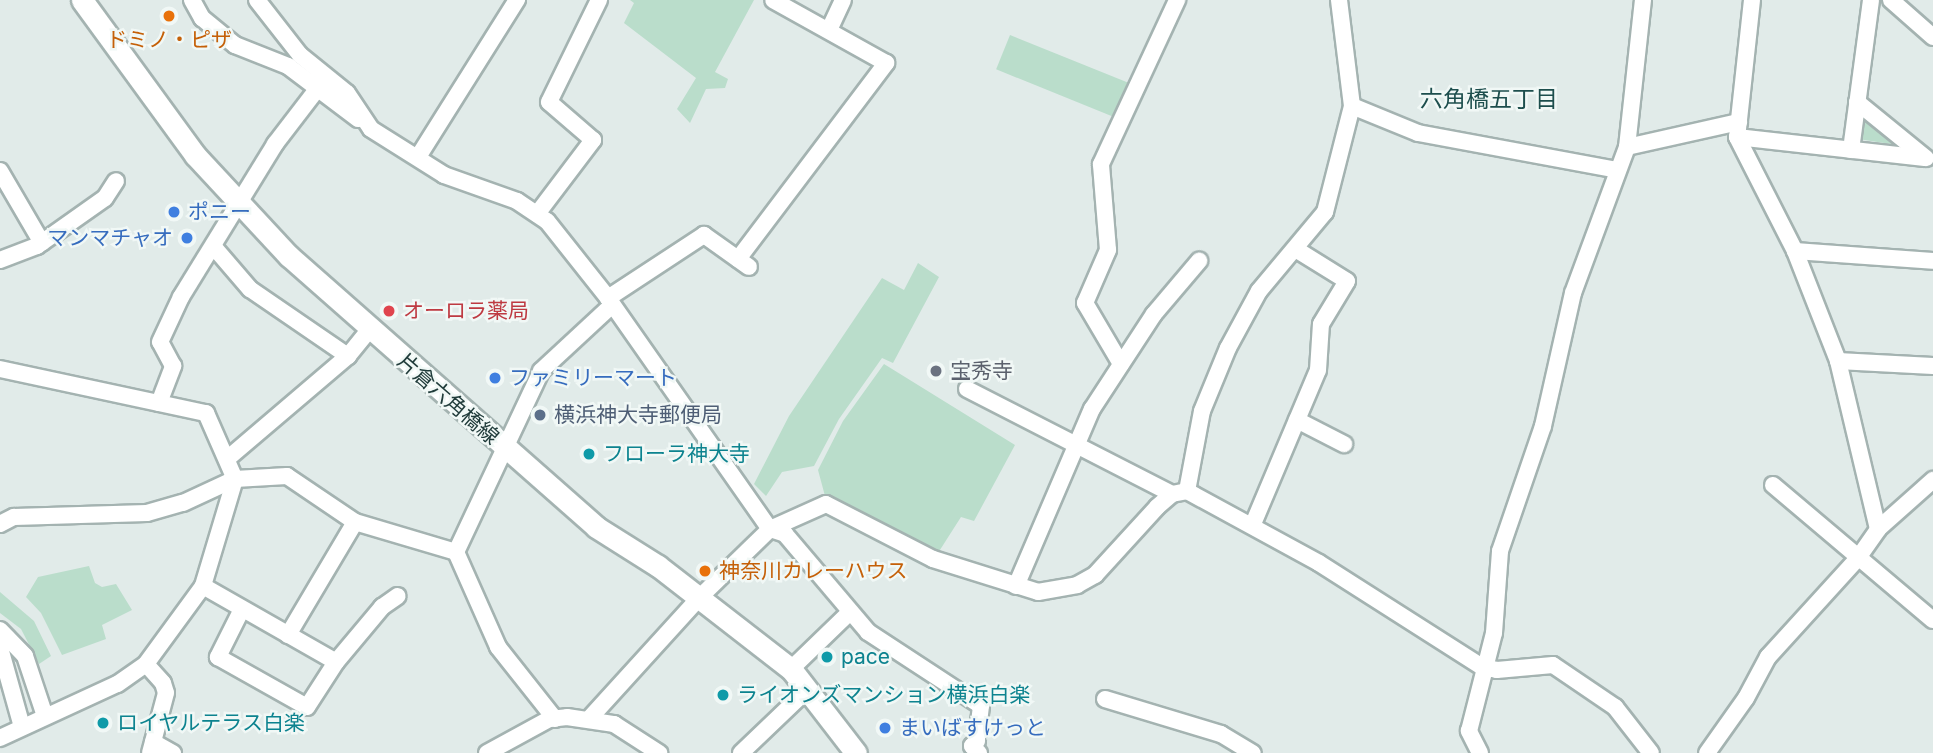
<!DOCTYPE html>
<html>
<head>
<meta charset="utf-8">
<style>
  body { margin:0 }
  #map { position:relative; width:1933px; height:753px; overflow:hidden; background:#e1ebe9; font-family:Inter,"Noto Sans JP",sans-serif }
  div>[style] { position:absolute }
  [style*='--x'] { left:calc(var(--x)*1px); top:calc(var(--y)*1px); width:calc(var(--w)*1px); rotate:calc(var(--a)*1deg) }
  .green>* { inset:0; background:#baddcb; transform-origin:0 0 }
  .roads { filter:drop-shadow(2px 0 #a4b3b1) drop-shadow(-2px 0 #a4b3b1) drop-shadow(0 2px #a4b3b1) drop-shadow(0 -2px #a4b3b1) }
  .street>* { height:16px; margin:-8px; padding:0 8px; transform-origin:8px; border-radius:8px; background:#fff }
  .secondary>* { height:21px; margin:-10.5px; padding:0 10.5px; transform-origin:10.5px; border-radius:10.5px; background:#fff }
  .dots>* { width:19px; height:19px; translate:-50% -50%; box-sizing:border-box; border:4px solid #f1f8f6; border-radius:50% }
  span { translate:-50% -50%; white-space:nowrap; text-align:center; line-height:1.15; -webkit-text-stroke:5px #f1f8f6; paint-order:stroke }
  .food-label { font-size:21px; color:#c56008 }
  .left { translate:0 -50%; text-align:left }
  .shop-label { font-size:21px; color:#366cbe }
  .right { translate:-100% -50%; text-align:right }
  .health-label { font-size:21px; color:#be3a42 }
  .worship-label { font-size:21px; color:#5b616d }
  .street-label { font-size:21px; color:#213c3b }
  .service-label { font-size:21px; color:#4e5e75 }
  .culture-label { font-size:21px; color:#0d838f }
  .neighbourhood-label { font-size:23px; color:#1d4e4d }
</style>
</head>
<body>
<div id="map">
  <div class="green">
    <div style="clip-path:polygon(630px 0,754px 0,715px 72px,728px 79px,725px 88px,706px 89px,690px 123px,677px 109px,696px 78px,624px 23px,634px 3px)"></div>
    <div style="left:1010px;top:35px;width:127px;height:37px;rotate:22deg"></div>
    <div style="clip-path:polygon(1860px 117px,1897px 145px,1858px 139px)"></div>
    <div style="clip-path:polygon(918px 263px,939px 277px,893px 363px,882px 358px,839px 419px,814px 466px,782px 472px,766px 496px,754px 484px,789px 416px,882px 278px,904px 290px)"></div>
    <div style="clip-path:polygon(884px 364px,1015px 445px,974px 521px,961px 517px,938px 553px,825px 496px,818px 470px,843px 421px)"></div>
    <div style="clip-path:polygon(89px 566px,95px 583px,102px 587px,116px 584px,132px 610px,102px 625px,106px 639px,62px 655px,41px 613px,26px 597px,38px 577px)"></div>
    <div style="clip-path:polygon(0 592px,34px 621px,51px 656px,39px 664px,21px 629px,0 613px)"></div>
  </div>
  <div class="roads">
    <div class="street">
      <div style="--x:192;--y:0;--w:21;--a:61"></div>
      <div style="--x:202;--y:18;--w:43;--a:39.3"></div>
      <div style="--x:235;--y:45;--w:57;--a:21.6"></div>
      <div style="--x:288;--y:66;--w:88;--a:37.1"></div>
      <div style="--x:257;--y:0;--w:70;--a:52"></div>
      <div style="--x:300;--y:55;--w:60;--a:39"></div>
      <div style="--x:347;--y:93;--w:43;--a:56.3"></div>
      <div style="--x:371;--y:129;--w:86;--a:32.2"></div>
      <div style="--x:444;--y:175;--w:77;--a:19.6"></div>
      <div style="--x:517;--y:201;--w:36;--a:34"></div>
      <div style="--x:547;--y:221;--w:98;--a:51.6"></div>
      <div style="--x:608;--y:298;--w:282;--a:55"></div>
      <div style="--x:770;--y:529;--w:16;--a:18"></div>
      <div style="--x:785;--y:534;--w:128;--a:49.7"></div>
      <div style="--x:868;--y:632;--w:135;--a:33.2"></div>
      <div style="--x:981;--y:706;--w:35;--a:97"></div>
      <div style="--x:977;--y:741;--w:7;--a:135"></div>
      <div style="--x:972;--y:746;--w:10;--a:45"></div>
      <div style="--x:1752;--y:0;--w:138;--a:96.2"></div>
      <div style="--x:1737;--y:137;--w:128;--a:63"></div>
      <div style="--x:1795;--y:251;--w:118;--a:68.6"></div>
      <div style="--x:1838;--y:361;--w:173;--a:76.6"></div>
      <div style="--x:1891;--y:0;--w:56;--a:41.4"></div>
      <div style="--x:829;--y:30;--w:33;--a:-65"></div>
      <div style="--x:1857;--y:102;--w:89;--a:39.1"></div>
      <div style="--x:1352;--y:106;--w:71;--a:22.2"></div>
      <div style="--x:1418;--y:133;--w:203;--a:10.5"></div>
      <div style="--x:1737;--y:137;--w:189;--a:6.4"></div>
      <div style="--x:1627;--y:147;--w:115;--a:-12.6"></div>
      <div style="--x:1851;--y:150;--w:151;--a:-82.4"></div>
      <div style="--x:418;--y:157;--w:186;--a:-57.8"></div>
      <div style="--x:0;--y:171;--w:83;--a:59.7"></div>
      <div style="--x:537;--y:214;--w:93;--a:-52.9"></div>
      <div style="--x:593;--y:140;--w:58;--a:-139.2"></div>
      <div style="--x:549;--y:102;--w:114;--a:-63.9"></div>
      <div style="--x:213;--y:246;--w:57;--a:49.3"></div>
      <div style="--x:250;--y:289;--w:119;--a:34.4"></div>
      <div style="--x:1795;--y:251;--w:138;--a:4.1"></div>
      <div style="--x:738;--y:259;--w:246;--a:-52.9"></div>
      <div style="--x:886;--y:63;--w:129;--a:-150.9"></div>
      <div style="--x:0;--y:260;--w:40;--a:-21"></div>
      <div style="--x:37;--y:246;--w:83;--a:-35.2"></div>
      <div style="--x:105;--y:198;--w:20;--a:-57"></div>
      <div style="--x:608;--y:298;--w:115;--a:-33.3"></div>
      <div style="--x:704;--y:235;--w:55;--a:35.4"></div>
      <div style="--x:1838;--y:361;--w:95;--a:3"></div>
      <div style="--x:1121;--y:364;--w:71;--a:-120.5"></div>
      <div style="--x:1085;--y:303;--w:58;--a:-66.5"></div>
      <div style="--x:1108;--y:250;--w:86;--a:-94.7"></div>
      <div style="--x:1101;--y:164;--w:181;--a:-65.1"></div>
      <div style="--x:0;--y:369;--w:211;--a:12.1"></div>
      <div style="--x:206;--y:413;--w:72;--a:66.3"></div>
      <div style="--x:235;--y:479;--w:112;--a:106.7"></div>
      <div style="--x:203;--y:586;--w:97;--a:126.2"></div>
      <div style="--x:146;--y:664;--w:35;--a:145"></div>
      <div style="--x:117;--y:684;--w:129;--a:155.2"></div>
      <div style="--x:967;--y:389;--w:230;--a:27.1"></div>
      <div style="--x:159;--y:403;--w:40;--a:-69"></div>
      <div style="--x:173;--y:366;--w:27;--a:-118"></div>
      <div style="--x:160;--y:342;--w:50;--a:-65"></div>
      <div style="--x:181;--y:297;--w:180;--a:-58.4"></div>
      <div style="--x:275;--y:144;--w:71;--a:-52.5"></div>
      <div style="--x:1297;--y:420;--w:53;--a:27.1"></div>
      <div style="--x:227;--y:459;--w:159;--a:-40.4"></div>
      <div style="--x:348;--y:356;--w:33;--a:-51"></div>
      <div style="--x:1773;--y:485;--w:209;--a:40.2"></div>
      <div style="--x:1187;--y:491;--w:81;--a:-79.4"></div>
      <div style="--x:1202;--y:411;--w:68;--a:-67.6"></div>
      <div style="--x:1228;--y:348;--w:65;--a:-61.5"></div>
      <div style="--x:1259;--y:291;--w:103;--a:-50.1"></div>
      <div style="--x:1325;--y:212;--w:109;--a:-75.7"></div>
      <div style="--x:1352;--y:106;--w:107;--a:-97"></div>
      <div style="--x:0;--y:524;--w:16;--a:-27"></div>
      <div style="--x:14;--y:517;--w:133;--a:-1.7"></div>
      <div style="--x:147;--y:513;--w:37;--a:-16"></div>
      <div style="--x:183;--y:503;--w:57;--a:-24.8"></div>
      <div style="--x:235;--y:479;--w:52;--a:-3.3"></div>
      <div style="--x:287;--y:476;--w:82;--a:34.1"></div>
      <div style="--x:355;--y:522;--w:105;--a:16.5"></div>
      <div style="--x:456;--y:552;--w:104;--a:66.1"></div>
      <div style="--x:498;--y:647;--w:92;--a:51.6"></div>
      <div style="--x:1253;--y:524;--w:167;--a:-67.1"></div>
      <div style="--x:1318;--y:370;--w:46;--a:-86.3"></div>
      <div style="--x:1321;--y:324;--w:50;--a:-58.8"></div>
      <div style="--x:1347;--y:281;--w:59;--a:-148.2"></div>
      <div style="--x:456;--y:552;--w:200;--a:-64.8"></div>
      <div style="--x:541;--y:371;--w:97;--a:-42.9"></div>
      <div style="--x:203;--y:586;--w:153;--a:29.7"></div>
      <div style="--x:1016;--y:586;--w:193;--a:-66.8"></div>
      <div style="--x:1092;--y:409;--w:113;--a:-56.9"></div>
      <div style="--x:1154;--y:314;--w:70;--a:-49.7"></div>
      <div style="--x:242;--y:609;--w:54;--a:116.6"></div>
      <div style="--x:218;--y:657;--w:102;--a:29.3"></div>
      <div style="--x:307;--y:707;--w:54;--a:-57.2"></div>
      <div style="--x:336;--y:662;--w:72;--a:-50.1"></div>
      <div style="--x:382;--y:607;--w:19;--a:-35"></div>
      <div style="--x:0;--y:630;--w:36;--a:46"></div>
      <div style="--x:25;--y:656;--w:63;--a:71.6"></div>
      <div style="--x:288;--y:635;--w:131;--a:-59.3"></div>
      <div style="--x:0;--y:648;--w:82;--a:74.4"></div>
      <div style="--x:146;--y:664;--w:25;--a:48"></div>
      <div style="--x:163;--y:683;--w:10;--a:73"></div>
      <div style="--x:166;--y:693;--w:62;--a:104.9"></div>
      <div style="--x:791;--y:669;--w:82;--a:-44"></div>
      <div style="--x:1105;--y:699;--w:121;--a:16.8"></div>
      <div style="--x:1221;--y:734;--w:37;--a:31"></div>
      <div style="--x:589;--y:719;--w:165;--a:-47.7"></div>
      <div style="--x:700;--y:597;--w:98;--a:-44.2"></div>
      <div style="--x:770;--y:529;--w:61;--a:-24.1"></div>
      <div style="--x:826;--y:504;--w:120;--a:27.2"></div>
      <div style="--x:933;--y:559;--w:110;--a:17.4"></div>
      <div style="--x:1038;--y:592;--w:40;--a:-10"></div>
      <div style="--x:1077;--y:585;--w:21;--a:-29"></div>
      <div style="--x:1095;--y:575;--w:92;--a:-47.6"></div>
      <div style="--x:1157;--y:507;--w:20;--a:-41"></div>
      <div style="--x:1172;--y:494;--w:15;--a:-11"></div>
      <div style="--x:1187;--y:491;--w:150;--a:28.6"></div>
      <div style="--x:1319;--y:563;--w:193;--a:32.5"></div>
      <div style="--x:1482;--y:667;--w:15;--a:11"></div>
      <div style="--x:1497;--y:670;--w:56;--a:-5.1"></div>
      <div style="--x:1553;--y:665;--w:75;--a:34.1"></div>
      <div style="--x:1615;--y:707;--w:58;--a:52"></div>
      <div style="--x:153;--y:742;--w:23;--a:29"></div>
      <div style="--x:487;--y:753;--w:71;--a:-28.7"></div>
      <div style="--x:549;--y:719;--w:18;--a:-6"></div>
      <div style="--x:567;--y:717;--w:48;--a:8.5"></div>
      <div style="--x:614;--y:724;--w:54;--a:32.8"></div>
      <div style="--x:741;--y:753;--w:93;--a:-43.7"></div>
      <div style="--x:1480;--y:753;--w:25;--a:-117"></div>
      <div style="--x:1469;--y:731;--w:101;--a:-75.7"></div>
      <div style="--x:1494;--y:633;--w:82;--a:-85.8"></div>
      <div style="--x:1500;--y:551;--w:132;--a:-71"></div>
      <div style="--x:1543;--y:426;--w:136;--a:-77.3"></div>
      <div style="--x:1573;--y:293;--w:156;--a:-69.7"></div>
      <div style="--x:1627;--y:147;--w:148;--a:-83.8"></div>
      <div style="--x:1707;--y:753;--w:67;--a:-54.7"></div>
      <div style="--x:1746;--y:698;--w:47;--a:-61.8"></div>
      <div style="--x:1768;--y:657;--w:134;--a:-47.7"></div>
      <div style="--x:1858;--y:558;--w:35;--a:-55"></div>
      <div style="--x:1878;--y:529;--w:74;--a:-41.7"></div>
    </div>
    <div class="secondary">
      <div style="--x:82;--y:0;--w:192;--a:53.9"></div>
      <div style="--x:195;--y:155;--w:138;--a:47.1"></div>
      <div style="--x:289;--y:256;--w:409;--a:41.4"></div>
      <div style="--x:596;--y:527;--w:73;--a:32.2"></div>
      <div style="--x:658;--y:566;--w:168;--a:37.8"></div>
      <div style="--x:791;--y:669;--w:106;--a:52.3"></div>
    </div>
  </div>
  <div class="dots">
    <div style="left:169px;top:16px;background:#e8710a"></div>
    <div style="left:174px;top:212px;background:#3f7fe0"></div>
    <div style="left:187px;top:238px;background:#3f7fe0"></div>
    <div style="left:389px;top:311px;background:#e0444e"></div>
    <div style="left:936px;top:371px;background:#6b7280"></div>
    <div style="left:495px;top:378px;background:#3f7fe0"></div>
    <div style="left:540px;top:415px;background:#5c6f8a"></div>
    <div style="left:589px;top:454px;background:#0f9aa8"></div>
    <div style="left:705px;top:571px;background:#e8710a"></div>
    <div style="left:827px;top:657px;background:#0f9aa8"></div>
    <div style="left:723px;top:695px;background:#0f9aa8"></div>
    <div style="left:103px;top:723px;background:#0f9aa8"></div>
    <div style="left:885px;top:728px;background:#3f7fe0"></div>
  </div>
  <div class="food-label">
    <span style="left:169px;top:40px">ドミノ・ピザ</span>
    <span class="left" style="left:719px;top:571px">神奈川カレーハウス</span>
  </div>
  <div class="shop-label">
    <span class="left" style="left:188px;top:212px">ポニー</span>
    <span class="right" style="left:173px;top:238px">マンマチャオ</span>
    <span class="left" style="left:509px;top:378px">ファミリーマート</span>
    <span class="left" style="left:899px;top:728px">まいばすけっと</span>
  </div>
  <div class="health-label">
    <span class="left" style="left:403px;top:311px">オーロラ薬局</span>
  </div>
  <div class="worship-label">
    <span class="left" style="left:950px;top:371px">宝秀寺</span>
  </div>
  <div class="street-label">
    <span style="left:448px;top:399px;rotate:41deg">片倉六角橋線</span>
  </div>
  <div class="service-label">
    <span class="left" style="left:554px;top:415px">横浜神大寺郵便局</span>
  </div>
  <div class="culture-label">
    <span class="left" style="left:603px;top:454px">フローラ神大寺</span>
    <span class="left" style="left:841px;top:657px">pace</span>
    <span class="left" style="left:737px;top:695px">ライオンズマンション横浜白楽</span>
    <span class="left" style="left:117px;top:723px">ロイヤルテラス白楽</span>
  </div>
  <div class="neighbourhood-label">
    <span style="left:1489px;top:99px">六角橋五丁目</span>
  </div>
</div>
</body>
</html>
